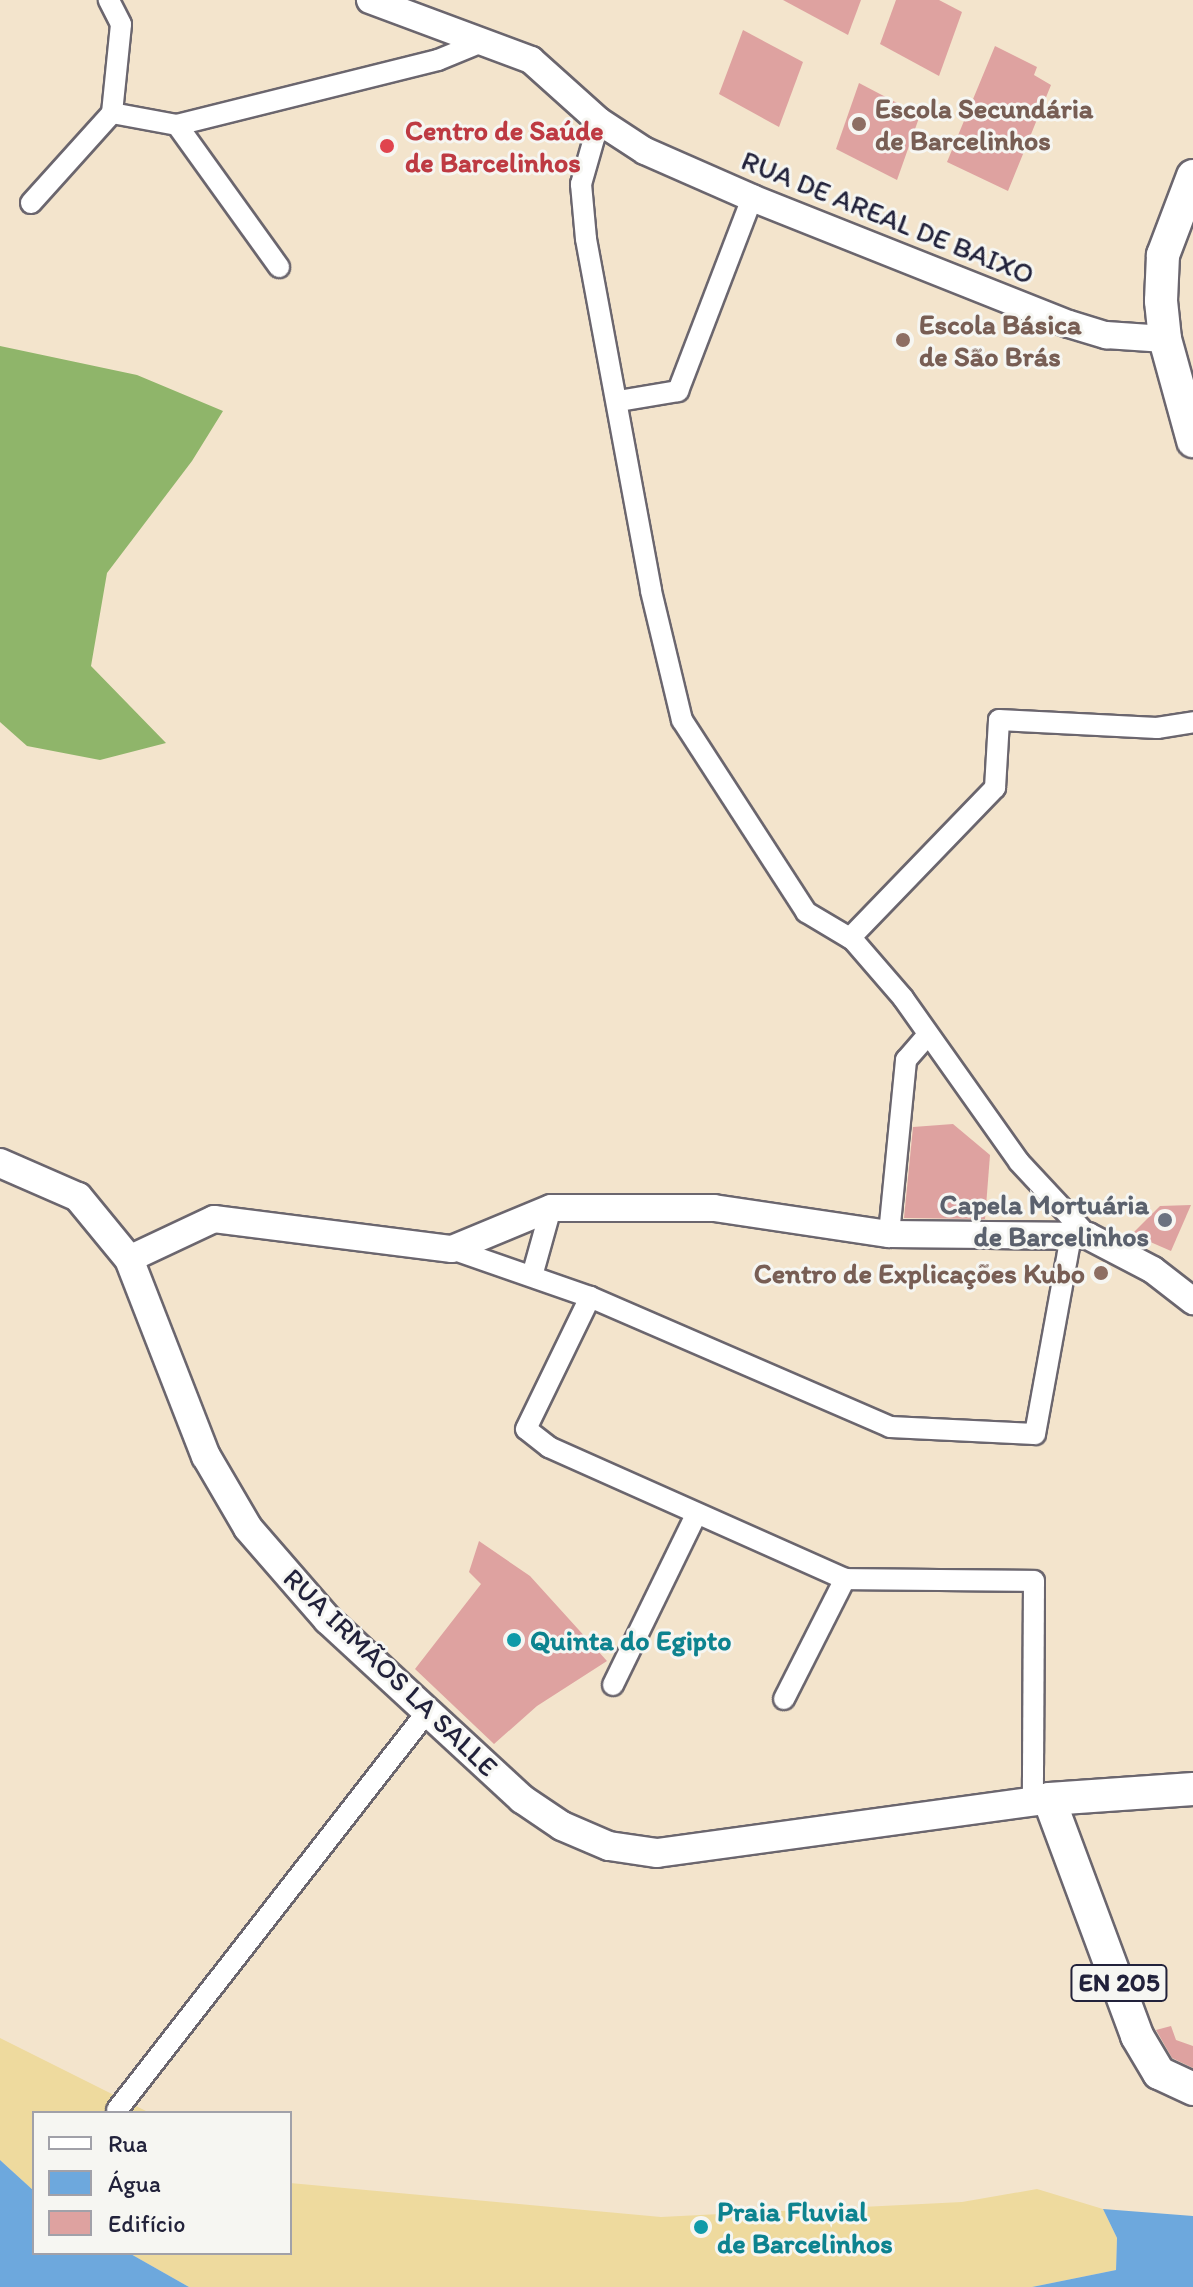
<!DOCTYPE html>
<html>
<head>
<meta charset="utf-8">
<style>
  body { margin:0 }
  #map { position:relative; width:1193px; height:2287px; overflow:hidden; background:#f3e4cc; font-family:Itim,sans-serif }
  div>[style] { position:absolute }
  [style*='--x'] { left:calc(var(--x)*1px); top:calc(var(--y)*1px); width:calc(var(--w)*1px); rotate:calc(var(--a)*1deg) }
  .forest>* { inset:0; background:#8fb56a }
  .sand>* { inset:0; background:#eeda9e }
  .water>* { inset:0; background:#6da8dd }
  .building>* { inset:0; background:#dea2a0 }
  .roads { filter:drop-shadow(2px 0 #6b666e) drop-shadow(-2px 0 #6b666e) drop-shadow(0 2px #6b666e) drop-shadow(0 -2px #6b666e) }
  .minor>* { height:20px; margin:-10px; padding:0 10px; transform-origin:10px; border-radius:10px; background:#fff }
  .tertiary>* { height:26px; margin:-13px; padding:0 13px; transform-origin:13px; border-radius:13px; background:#fff }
  .secondary>* { height:28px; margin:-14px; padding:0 14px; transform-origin:14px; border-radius:14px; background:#fff }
  .primary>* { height:32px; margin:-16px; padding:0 16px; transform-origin:16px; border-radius:16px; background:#fff }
  .dots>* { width:22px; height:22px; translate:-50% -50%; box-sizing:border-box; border:4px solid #f6f6f2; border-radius:50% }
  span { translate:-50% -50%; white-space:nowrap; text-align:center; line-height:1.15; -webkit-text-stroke:6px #f6f6f2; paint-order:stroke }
  .shield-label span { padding:2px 6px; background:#f6f6f2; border:2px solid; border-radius:6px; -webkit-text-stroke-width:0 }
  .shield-label { font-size:26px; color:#22223b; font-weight:700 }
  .education-label { font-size:28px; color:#785e54; font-weight:700 }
  .left { translate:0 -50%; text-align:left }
  .right { translate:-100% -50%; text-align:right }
  .health-label { font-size:28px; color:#be3a42; font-weight:700 }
  .street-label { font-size:28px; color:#22223b }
  .worship-label { font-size:28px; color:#5b616d; font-weight:700 }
  .culture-label { font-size:28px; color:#0d838f; font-weight:700 }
  .legend { position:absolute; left:32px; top:2111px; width:260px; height:144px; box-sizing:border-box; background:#f6f6f2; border:2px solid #a1a1a9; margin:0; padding:10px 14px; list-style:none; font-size:24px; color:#22223b }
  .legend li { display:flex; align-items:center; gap:16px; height:40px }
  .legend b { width:40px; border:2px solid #a1a1a9 }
</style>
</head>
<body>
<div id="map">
  <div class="forest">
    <div style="clip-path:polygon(0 346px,137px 375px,223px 411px,192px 461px,107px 573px,91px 666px,166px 743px,100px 760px,27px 746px,0 722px)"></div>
  </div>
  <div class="sand">
    <div style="clip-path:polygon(0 2038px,150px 2113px,34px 2113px,34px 2191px,0 2160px)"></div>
    <div style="clip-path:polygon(290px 2183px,661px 2217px,962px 2202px,1037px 2189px,1103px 2209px,1117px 2238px,1116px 2270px,1032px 2287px,189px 2287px,129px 2253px,290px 2253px)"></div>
  </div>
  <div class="water">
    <div style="clip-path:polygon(0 2160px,34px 2191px,34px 2253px,129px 2253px,189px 2287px,0 2287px)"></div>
    <div style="clip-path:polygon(1103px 2209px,1193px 2216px,1193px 2287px,1032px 2287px,1116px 2270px,1117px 2238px)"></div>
  </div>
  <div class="building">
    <div style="clip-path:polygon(783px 0,861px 0,848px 35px)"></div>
    <div style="clip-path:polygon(896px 0,939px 0,962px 12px,939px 76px,880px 44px)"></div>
    <div style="clip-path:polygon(743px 30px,803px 62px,779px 127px,719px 94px)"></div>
    <div style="clip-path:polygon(995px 46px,1037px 67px,1034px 75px,1051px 85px,1008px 191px,947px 162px)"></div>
    <div style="clip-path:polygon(859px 83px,920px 115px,897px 180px,836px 149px)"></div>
    <div style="clip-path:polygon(953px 1124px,990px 1155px,985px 1219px,904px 1218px,913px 1127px)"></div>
    <div style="clip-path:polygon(1191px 1205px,1171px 1251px,1132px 1234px,1160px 1206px)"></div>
    <div style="clip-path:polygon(479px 1541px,530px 1576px,607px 1661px,537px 1706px,494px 1744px,415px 1669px,481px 1584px,469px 1572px)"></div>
    <div style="clip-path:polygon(1171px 2026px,1176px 2040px,1193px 2046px,1193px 2068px,1172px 2058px,1156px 2030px)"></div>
  </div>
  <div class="roads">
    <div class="minor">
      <div style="--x:112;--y:113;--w:66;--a:10.5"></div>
      <div style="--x:177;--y:125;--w:269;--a:-14"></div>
      <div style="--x:438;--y:60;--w:50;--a:-22.4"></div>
      <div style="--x:599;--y:121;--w:66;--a:105.9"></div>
      <div style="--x:581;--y:184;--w:55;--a:84.8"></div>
      <div style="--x:586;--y:239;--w:358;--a:79.5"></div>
      <div style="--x:651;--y:591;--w:133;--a:76.5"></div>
      <div style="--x:682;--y:720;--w:229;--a:57.1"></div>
      <div style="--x:806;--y:912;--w:55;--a:30.8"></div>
      <div style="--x:853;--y:940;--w:77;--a:49.2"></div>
      <div style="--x:903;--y:998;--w:201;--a:54.7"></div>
      <div style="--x:1019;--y:1162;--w:101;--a:47"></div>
      <div style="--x:177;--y:125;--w:175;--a:54.3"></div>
      <div style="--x:31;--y:203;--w:121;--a:-48"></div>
      <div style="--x:112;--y:113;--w:89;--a:-84.2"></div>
      <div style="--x:121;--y:24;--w:27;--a:-117"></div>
      <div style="--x:619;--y:401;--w:60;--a:-9.6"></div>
      <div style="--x:678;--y:391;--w:207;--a:-69"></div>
      <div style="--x:850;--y:938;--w:209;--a:-46"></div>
      <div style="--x:995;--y:788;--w:68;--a:-86.6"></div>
      <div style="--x:999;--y:720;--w:158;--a:2.9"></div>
      <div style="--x:1157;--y:728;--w:36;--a:-9"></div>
      <div style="--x:889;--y:1234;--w:175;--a:-84.4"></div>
      <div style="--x:906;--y:1060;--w:30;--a:-49"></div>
      <div style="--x:452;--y:1249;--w:146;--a:19.2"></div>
      <div style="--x:532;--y:1276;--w:71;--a:-74.4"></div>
      <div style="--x:845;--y:1579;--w:189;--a:0.6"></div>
      <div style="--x:1034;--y:1581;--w:221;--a:90.3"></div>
      <div style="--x:613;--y:1685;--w:189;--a:-64"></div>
      <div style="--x:784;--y:1699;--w:135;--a:-63.1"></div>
      <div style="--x:845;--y:1579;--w:324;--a:-156"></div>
      <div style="--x:549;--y:1447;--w:29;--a:-142"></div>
      <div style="--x:526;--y:1429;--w:147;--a:-64.1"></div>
      <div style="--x:590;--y:1297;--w:327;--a:23.4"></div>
      <div style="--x:890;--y:1427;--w:145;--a:2.8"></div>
      <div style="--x:1035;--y:1434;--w:201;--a:-79.7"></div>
      <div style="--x:117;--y:2110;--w:504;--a:-52.09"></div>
    </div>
    <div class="tertiary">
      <div style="--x:370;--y:0;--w:172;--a:20.4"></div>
      <div style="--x:531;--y:60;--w:91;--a:41.9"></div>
      <div style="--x:599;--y:121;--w:55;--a:33.1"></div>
      <div style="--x:645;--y:151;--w:117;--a:23.7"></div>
      <div style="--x:752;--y:198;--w:341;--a:21.7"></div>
      <div style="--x:1069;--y:324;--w:39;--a:17"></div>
      <div style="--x:1106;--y:335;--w:59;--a:3.9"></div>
      <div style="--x:129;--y:1259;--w:94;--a:-25.2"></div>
      <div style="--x:214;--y:1219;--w:240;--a:7.2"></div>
      <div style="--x:452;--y:1249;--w:107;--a:-22.5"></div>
      <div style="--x:551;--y:1208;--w:163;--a:0"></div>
      <div style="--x:714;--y:1208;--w:177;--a:8.5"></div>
      <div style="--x:889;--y:1234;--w:199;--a:0.6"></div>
      <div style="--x:1088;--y:1236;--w:73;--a:27.6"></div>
      <div style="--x:1153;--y:1270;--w:51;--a:37.8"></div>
    </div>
    <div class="secondary">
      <div style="--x:0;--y:1163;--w:85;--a:23.6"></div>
      <div style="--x:78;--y:1197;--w:80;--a:50.6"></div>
      <div style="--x:129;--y:1259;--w:212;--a:68.7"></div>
      <div style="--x:206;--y:1456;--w:83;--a:59.7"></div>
      <div style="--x:248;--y:1528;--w:122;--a:49"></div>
      <div style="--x:328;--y:1620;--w:264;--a:42.7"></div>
      <div style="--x:522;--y:1799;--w:48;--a:34"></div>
      <div style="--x:562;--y:1826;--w:51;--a:23.1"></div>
      <div style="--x:609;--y:1846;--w:49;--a:8.3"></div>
      <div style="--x:657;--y:1853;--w:396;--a:-7.8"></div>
    </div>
    <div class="primary">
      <div style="--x:1193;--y:176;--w:85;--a:110.8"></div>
      <div style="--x:1163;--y:255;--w:46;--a:92.5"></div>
      <div style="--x:1161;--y:301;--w:38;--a:84"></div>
      <div style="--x:1165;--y:339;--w:106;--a:74.6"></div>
      <div style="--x:1193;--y:1789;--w:144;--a:176"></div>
      <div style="--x:1049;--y:1799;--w:253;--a:69.6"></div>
      <div style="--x:1137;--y:2036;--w:43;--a:59.3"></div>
      <div style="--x:1159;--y:2073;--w:38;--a:25"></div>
    </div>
  </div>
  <div class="dots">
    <div style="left:859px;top:124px;background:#8d6e63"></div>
    <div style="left:387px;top:146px;background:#e0444e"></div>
    <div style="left:903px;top:340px;background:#8d6e63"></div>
    <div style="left:1165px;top:1220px;background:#6b7280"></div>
    <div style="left:1101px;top:1273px;background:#8d6e63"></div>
    <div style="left:514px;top:1640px;background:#0f9aa8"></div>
    <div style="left:701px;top:2227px;background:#0f9aa8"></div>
  </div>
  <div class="shield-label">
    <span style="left:1119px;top:1983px">EN 205</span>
  </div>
  <div class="education-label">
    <span class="left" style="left:875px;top:124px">Escola Secundária<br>de Barcelinhos</span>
    <span class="left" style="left:919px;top:340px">Escola Básica<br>de São Brás</span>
    <span class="right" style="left:1085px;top:1273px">Centro de Explicações Kubo</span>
  </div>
  <div class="health-label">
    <span class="left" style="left:405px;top:146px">Centro de Saúde<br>de Barcelinhos</span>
  </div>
  <div class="street-label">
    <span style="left:888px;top:217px;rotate:22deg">RUA DE AREAL DE BAIXO</span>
    <span style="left:391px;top:1672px;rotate:44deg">RUA IRMÃOS LA SALLE</span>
  </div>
  <div class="worship-label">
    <span class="right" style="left:1149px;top:1220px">Capela Mortuária<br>de Barcelinhos</span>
  </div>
  <div class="culture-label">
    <span class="left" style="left:530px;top:1640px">Quinta do Egipto</span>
    <span class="left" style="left:717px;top:2227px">Praia Fluvial<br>de Barcelinhos</span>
  </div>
  <ul class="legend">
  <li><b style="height:10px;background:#fff"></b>Rua</li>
  <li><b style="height:22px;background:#6da8dd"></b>Água</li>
  <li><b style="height:22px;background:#dea2a0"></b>Edifício</li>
  </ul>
</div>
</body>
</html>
